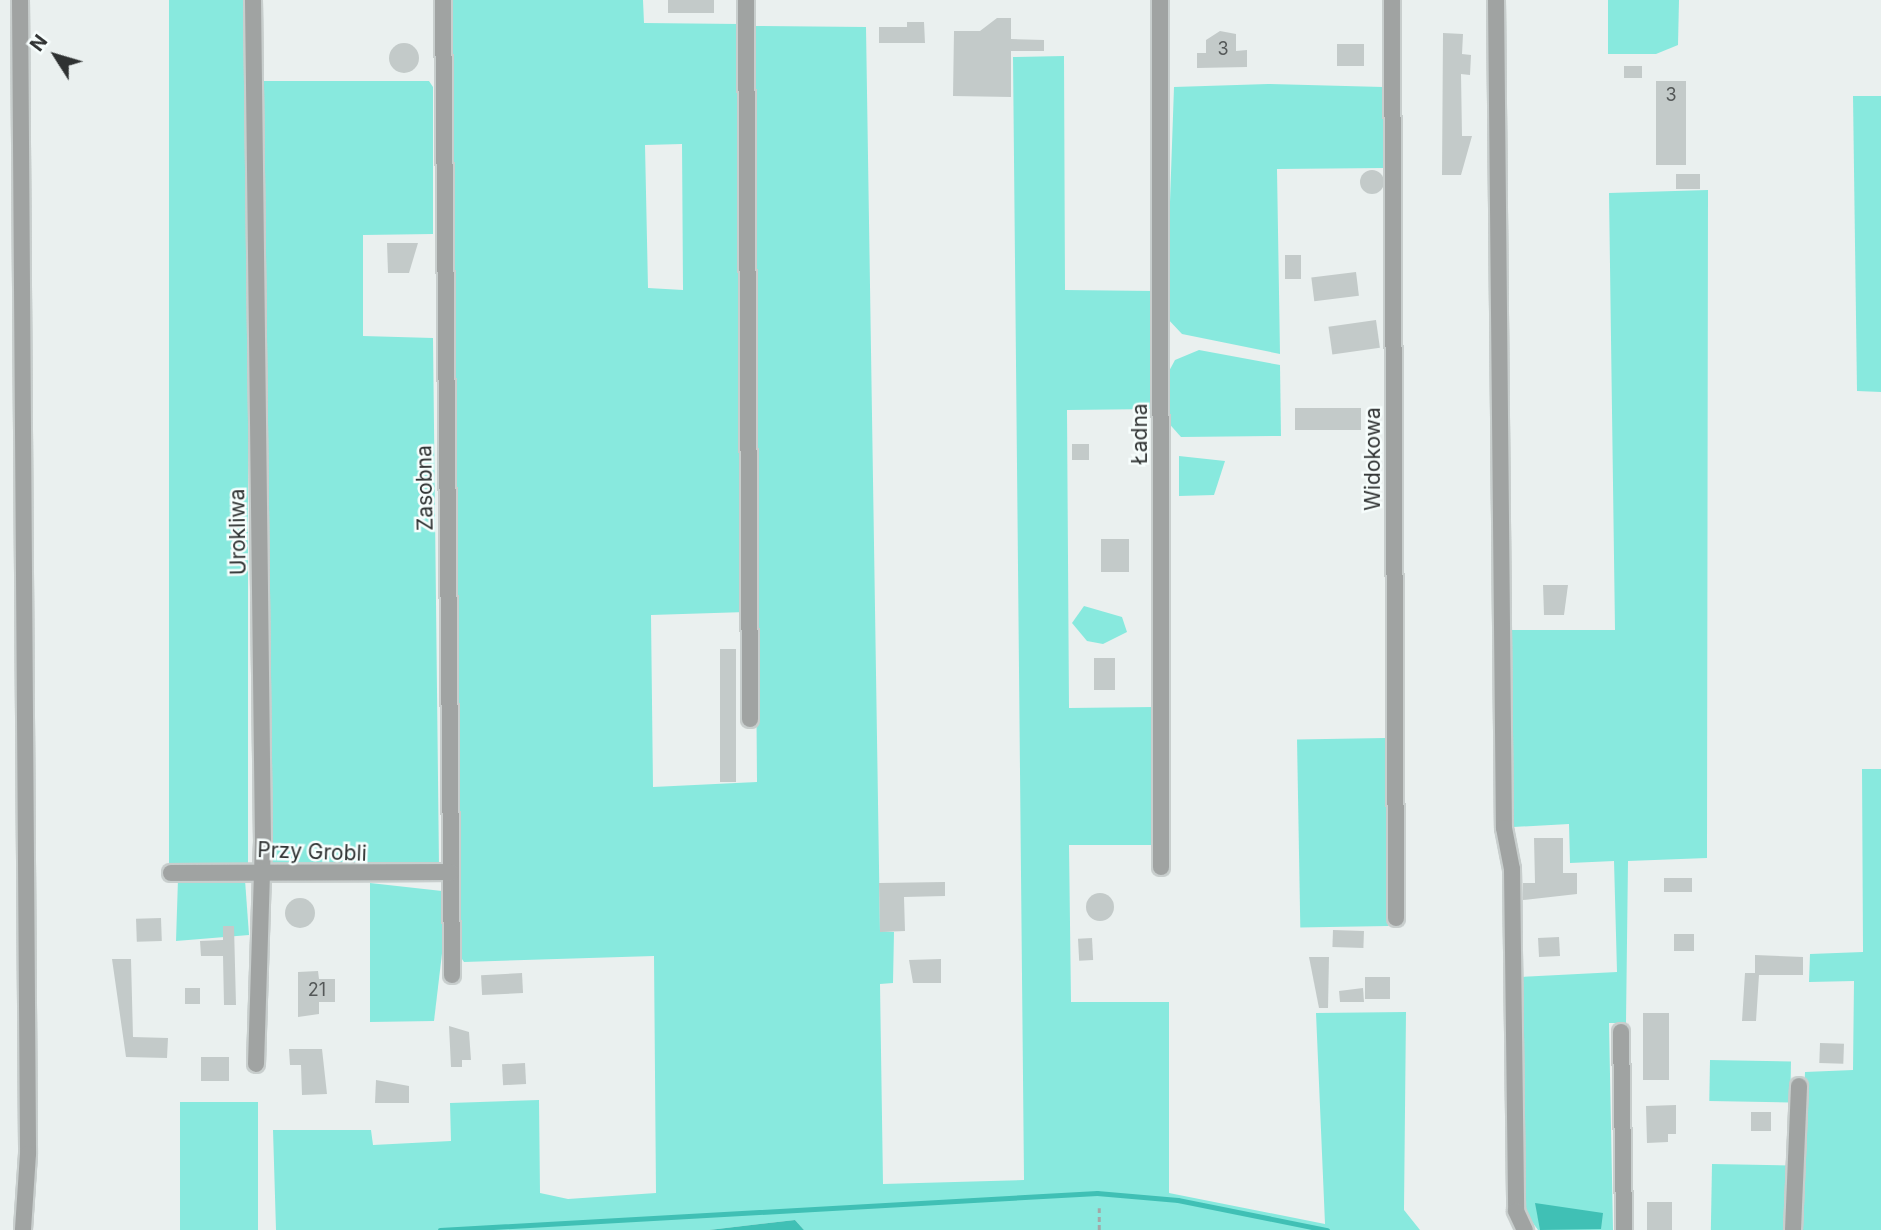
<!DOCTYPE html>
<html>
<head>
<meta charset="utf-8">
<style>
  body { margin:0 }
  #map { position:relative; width:1881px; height:1230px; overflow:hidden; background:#eaf0ef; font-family:Inter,sans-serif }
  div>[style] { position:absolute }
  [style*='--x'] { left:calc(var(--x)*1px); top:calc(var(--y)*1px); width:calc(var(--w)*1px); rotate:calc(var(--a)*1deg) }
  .green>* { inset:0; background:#88e9de; transform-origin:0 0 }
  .water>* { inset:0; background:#40c0b5 }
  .stream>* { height:4.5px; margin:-2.25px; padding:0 2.25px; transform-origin:2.25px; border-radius:2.25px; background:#40c0b5 }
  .building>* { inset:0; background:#c3cac9; transform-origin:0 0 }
  .round { border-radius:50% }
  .path>* { height:2.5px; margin-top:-1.25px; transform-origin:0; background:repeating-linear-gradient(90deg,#a3a8a8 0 5px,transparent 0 8.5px) }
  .roads { filter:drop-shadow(2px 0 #c8cecd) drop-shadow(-2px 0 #c8cecd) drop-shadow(0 2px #c8cecd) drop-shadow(0 -2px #c8cecd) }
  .minor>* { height:16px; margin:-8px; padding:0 8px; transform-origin:8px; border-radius:8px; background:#a0a3a2 }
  span { translate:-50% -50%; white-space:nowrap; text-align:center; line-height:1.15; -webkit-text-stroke:5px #f7fefd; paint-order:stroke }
  .number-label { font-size:18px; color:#545858 }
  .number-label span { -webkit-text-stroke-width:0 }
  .street-label { font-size:21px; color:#2f3232 }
  .north { position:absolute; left:21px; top:21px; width:70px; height:70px; -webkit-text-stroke:5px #f7fefd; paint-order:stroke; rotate:307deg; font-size:19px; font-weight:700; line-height:28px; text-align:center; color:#2f3232 }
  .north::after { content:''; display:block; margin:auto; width:24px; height:32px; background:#2f3232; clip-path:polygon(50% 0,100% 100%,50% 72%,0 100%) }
</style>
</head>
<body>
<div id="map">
  <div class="green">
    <div style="left:169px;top:0;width:79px;height:863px"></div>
    <div style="clip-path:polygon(evenodd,450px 0,643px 0,644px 23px,739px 24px,746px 612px,651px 615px,653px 787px,757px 782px,751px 26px,866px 27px,880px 931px,894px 932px,893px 983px,880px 984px,883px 1184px,1024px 1180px,1013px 57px,1064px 56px,1065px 290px,1155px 291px,1156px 409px,1067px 410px,1069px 708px,1154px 707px,1155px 845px,1069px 845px,1071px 1002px,1169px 1002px,1169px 1193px,1325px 1224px,1316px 1013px,1406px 1012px,1404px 1210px,1420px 1230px,804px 1230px,795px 1220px,709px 1230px,276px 1230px,273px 1130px,371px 1130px,373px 1145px,451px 1141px,450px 1103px,539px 1100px,540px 1193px,568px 1199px,656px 1193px,654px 956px,464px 962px,460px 956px,450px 0,682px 144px,683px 290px,648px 288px,645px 145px,682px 144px)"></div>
    <div style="clip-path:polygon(1608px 0,1679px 0,1678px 45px,1656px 54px,1608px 54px)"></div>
    <div style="clip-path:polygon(263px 81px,429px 81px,433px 87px,433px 234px,363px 235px,363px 336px,433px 338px,439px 866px,274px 866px,267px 860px)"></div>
    <div style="clip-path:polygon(1268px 84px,1383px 87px,1385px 168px,1277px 169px,1280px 354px,1182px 334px,1166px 317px,1174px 87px)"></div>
    <div style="clip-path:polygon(1853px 96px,1881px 96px,1881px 392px,1857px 391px)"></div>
    <div style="clip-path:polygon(1708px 190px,1707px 858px,1628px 861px,1626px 1023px,1609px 1023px,1613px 1230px,1538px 1230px,1522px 1208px,1519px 977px,1617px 972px,1614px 861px,1570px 863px,1569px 824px,1513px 827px,1509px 820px,1507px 630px,1615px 630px,1609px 193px)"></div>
    <div style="clip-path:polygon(1199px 350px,1280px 365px,1281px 436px,1181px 437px,1165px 419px,1168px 373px,1175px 360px)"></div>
    <div style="clip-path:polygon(1179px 456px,1225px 461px,1214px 495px,1179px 496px)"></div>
    <div style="clip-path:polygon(1084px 606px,1122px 617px,1127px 632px,1103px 644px,1087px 641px,1072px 623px)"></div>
    <div style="left:1385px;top:738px;width:188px;height:88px;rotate:89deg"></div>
    <div style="clip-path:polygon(1862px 769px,1881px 769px,1881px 1230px,1800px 1230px,1805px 1072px,1853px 1070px,1854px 981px,1809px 982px,1810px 954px,1863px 952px)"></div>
    <div style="clip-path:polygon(178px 879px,245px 880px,249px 935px,176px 941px)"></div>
    <div style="clip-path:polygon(370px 883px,442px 891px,448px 903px,434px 1021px,370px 1022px)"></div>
    <div style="left:1710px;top:1060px;width:81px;height:41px;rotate:1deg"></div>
    <div style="left:180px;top:1102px;width:78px;height:128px"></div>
    <div style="left:1712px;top:1164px;width:79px;height:66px;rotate:1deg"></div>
  </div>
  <div class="water">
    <div style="clip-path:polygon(1535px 1203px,1603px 1213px,1601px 1229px,1540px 1230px)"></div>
    <div style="clip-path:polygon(795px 1220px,804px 1230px,709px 1230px)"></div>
  </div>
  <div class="stream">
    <div style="--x:440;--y:1230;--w:658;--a:-3.22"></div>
    <div style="--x:1097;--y:1193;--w:81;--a:4.9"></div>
    <div style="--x:1178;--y:1200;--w:152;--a:11.4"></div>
  </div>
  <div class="building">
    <div style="left:668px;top:0;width:46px;height:13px"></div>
    <div style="clip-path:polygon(997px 18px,1011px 18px,1011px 39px,1044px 40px,1044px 51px,1011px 51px,1011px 97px,953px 96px,954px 31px,980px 31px)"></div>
    <div style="clip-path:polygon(907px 22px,924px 22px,925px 43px,879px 43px,879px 27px,907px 27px)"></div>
    <div style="clip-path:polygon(1220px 31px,1236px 34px,1236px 51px,1247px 50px,1247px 67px,1197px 68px,1197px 53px,1206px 53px,1206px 40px)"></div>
    <div style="clip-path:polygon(1443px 33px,1463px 34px,1462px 54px,1471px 55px,1470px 75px,1461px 74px,1462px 136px,1472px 136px,1461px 175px,1442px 175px)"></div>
    <div class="round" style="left:389px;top:43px;width:30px;height:30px"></div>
    <div style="left:1337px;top:44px;width:27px;height:22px"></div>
    <div style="left:1624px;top:66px;width:18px;height:12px"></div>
    <div style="left:1656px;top:81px;width:30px;height:84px"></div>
    <div class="round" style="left:1360px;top:170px;width:24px;height:24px"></div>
    <div style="left:1676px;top:174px;width:24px;height:15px"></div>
    <div style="clip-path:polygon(387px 243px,418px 243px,409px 273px,388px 273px)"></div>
    <div style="left:1285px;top:255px;width:16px;height:24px"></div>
    <div style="left:1356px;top:272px;width:24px;height:45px;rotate:83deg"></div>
    <div style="left:1376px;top:320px;width:28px;height:48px;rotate:82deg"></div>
    <div style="left:1361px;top:408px;width:22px;height:66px;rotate:90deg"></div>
    <div style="left:1072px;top:444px;width:17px;height:16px"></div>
    <div style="left:1101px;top:539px;width:28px;height:33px"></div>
    <div style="clip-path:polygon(1543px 585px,1568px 585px,1564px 615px,1544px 615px)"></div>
    <div style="left:720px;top:649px;width:16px;height:133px"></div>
    <div style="left:1094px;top:658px;width:21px;height:32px"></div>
    <div style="clip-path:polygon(1534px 838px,1563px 838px,1563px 873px,1577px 873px,1577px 894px,1523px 900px,1523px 883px,1535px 883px)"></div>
    <div style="left:1664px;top:878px;width:28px;height:14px"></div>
    <div style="clip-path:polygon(945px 882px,945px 896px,904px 897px,905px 931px,880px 932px,879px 883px)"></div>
    <div class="round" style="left:1086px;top:893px;width:28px;height:28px"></div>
    <div class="round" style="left:285px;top:898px;width:30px;height:30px"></div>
    <div style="left:161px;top:918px;width:23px;height:25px;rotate:88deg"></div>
    <div style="clip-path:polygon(223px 926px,234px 926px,236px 1005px,224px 1005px,223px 956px,201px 956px,200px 941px,223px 940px)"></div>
    <div style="left:1333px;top:930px;width:31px;height:17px;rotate:2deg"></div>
    <div style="left:1674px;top:934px;width:20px;height:17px"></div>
    <div style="left:1559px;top:937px;width:19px;height:21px;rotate:87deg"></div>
    <div style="left:1092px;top:938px;width:22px;height:14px;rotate:87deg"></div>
    <div style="clip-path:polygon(1755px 955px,1803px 957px,1803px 975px,1759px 975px,1756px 1021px,1742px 1021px,1745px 973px,1755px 973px)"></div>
    <div style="clip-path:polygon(1309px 957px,1329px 957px,1328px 1008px,1319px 1008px)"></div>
    <div style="clip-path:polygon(112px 959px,131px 959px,133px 1037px,168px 1038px,167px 1058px,126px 1057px)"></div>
    <div style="clip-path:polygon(941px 959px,941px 983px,913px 983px,909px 960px)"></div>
    <div style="clip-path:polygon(318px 971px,319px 979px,335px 979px,335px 1002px,319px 1002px,319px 1014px,298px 1017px,298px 972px)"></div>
    <div style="left:522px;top:973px;width:20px;height:41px;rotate:87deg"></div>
    <div style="left:1365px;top:977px;width:25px;height:22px"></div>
    <div style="left:185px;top:988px;width:15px;height:16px"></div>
    <div style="clip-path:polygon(1363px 988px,1364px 1002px,1340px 1002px,1339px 991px)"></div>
    <div style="left:1643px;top:1013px;width:26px;height:67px"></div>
    <div style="clip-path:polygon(449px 1026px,469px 1032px,471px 1060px,462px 1060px,462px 1067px,451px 1067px)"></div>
    <div style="left:1820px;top:1043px;width:24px;height:20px;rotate:2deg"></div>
    <div style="clip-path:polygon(289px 1049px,322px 1049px,327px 1094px,302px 1095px,301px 1065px,290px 1065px)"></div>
    <div style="left:201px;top:1057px;width:28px;height:24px"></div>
    <div style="left:525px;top:1063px;width:21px;height:23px;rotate:87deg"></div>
    <div style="clip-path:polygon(376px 1080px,409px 1086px,409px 1103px,375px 1103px)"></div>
    <div style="clip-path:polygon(1676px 1105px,1676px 1134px,1668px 1134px,1668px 1142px,1647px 1143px,1646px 1106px)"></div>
    <div style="left:1751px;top:1112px;width:20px;height:19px"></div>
    <div style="left:1647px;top:1202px;width:25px;height:28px"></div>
  </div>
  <div class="path">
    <div style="--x:1099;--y:1230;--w:22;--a:-90"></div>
  </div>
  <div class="roads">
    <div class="minor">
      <div style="--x:20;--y:0;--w:1154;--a:89.6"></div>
      <div style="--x:28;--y:1154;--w:76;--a:93.8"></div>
      <div style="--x:253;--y:0;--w:841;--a:89.32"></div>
      <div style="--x:263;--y:841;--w:223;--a:91.8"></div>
      <div style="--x:443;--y:0;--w:975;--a:89.47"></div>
      <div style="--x:746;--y:0;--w:719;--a:89.68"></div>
      <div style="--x:1160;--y:0;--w:867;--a:89.93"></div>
      <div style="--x:1392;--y:0;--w:918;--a:89.75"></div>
      <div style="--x:1496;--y:0;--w:828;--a:89.45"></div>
      <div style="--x:1504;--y:828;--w:42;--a:79"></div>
      <div style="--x:1512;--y:869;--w:342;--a:89.3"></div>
      <div style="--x:1516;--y:1211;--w:21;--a:65"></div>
      <div style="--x:171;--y:873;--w:280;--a:-0.2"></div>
      <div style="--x:1621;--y:1032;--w:198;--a:89.1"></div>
      <div style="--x:1793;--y:1230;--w:144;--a:-87.6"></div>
    </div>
  </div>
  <div class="number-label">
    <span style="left:1223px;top:49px">3</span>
    <span style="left:1671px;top:95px">3</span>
    <span style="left:317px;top:990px">21</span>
  </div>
  <div class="street-label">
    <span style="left:1140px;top:434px;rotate:-90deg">Ładna</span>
    <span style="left:1373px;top:459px;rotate:-90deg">Widokowa</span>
    <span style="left:425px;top:488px;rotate:-91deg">Zasobna</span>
    <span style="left:238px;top:532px;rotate:-91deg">Urokliwa</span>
    <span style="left:312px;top:852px;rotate:2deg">Przy Grobli</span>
  </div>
  <div class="north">N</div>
</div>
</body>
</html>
